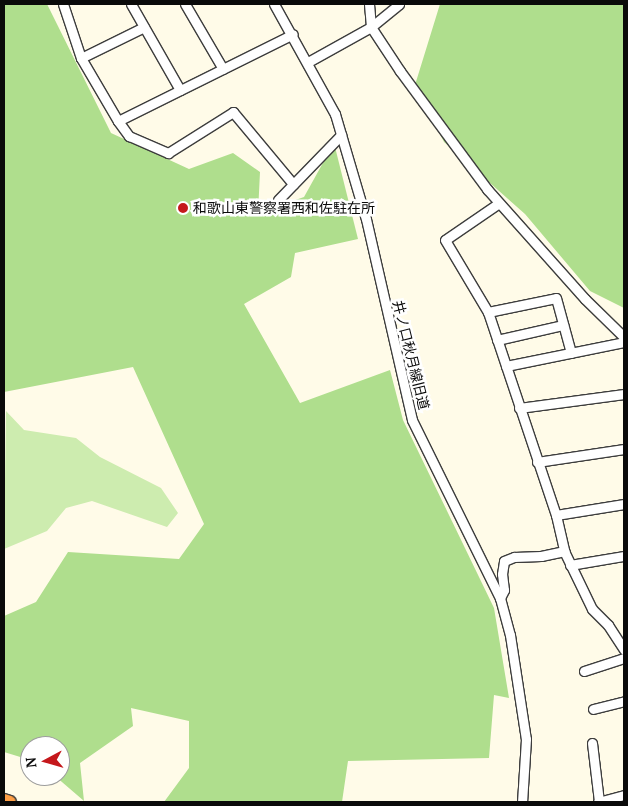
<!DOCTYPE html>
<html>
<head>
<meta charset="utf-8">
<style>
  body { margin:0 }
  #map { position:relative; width:628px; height:806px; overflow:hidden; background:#fffbe8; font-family:"PT Serif","Noto Sans JP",serif }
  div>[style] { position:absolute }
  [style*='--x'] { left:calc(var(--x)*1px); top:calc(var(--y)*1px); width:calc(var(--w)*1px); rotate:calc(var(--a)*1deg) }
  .green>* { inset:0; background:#cdecaf }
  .forest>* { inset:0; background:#afde8d }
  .roads { filter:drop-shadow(1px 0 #3d3d3d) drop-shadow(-1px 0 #3d3d3d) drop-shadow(0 1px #3d3d3d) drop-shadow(0 -1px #3d3d3d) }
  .minor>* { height:9px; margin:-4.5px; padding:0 4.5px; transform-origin:4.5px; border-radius:4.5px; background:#fff }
  .highway>* { height:12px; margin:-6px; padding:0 6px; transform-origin:6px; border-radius:6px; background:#ff9f46 }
  .dots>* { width:14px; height:14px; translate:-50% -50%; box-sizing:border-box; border:2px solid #fff; border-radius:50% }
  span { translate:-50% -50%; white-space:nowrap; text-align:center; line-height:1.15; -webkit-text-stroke:5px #fff; paint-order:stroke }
  .poi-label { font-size:14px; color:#0a0a0a }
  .left { translate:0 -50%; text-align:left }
  .street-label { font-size:14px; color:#0a0a0a }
  .frame { position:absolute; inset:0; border:5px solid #0a0a0a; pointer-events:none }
  .north { position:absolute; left:20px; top:736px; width:50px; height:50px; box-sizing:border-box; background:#fff; border:1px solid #9d9d9d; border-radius:50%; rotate:264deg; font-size:14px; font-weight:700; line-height:20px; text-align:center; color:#0a0a0a }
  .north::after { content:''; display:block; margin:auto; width:18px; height:22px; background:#c5181c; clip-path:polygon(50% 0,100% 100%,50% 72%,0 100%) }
</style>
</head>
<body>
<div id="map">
  <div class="green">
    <div style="clip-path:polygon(6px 411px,24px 430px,76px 438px,100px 457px,161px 488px,178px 513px,167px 527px,92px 501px,66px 508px,47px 531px,4px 549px)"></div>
  </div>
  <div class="forest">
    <div style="clip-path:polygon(4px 4px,47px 4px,111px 133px,189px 169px,233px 153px,260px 172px,258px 213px,304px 197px,334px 143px,358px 239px,295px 253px,291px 277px,244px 304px,300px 403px,390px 370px,403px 420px,494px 608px,509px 698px,494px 695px,489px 758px,348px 761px,342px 802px,164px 802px,189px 768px,189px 721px,131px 708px,133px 726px,80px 763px,84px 801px,55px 776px,60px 776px,60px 746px,30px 746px,30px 760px,4px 752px,4px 616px,36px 602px,68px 552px,179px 559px,204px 524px,133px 367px,4px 392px)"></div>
    <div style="clip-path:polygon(440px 4px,624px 4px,624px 308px,590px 291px,525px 214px,444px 142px,415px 85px)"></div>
  </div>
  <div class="roads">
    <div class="minor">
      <div style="--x:63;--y:4;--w:57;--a:71.6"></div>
      <div style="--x:81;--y:58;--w:73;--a:59.6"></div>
      <div style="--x:118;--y:121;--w:195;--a:-26.4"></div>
      <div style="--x:131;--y:4;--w:99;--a:60.3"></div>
      <div style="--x:185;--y:4;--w:75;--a:59.7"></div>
      <div style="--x:274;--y:4;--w:126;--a:61"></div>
      <div style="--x:335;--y:114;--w:109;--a:73.6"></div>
      <div style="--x:366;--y:219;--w:206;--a:77.1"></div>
      <div style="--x:412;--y:420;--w:199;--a:63.7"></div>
      <div style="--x:500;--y:598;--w:38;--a:75"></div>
      <div style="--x:510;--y:635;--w:105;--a:81.3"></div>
      <div style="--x:526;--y:739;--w:63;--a:93.6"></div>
      <div style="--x:369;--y:4;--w:23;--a:85"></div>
      <div style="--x:371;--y:27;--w:53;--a:56.6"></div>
      <div style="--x:400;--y:71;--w:147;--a:53.6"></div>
      <div style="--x:487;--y:189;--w:147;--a:48.3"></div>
      <div style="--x:585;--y:299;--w:54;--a:44.3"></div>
      <div style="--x:81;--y:58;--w:70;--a:-26.2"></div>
      <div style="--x:308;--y:62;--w:72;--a:-29.1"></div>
      <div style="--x:371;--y:27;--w:36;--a:-39"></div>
      <div style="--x:118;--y:121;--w:19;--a:54"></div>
      <div style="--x:129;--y:136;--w:43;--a:23.6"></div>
      <div style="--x:168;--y:153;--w:77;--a:-32.2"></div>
      <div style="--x:233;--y:112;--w:94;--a:50.2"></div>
      <div style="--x:278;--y:200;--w:91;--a:-45.9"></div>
      <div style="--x:499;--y:203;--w:65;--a:145.6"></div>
      <div style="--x:445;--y:240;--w:84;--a:59.2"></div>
      <div style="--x:488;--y:312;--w:214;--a:71.5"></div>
      <div style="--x:556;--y:515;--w:37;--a:77"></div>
      <div style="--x:564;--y:551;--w:64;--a:64.2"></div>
      <div style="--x:592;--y:609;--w:23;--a:45"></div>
      <div style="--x:608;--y:625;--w:30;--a:57"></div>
      <div style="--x:488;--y:312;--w:69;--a:-11.6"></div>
      <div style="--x:556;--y:298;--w:57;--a:74.7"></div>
      <div style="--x:497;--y:340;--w:68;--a:-12.8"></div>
      <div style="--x:506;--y:366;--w:120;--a:-11.5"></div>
      <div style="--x:519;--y:408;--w:106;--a:-7.6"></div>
      <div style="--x:537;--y:462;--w:88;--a:-8.5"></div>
      <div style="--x:556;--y:515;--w:69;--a:-9.2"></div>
      <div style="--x:570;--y:565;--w:55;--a:-9.5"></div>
      <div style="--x:500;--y:598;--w:9;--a:-63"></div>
      <div style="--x:504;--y:590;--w:16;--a:-97"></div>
      <div style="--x:502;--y:574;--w:13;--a:-81"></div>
      <div style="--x:504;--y:561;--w:11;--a:-22"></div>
      <div style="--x:514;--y:557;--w:27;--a:-2"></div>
      <div style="--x:541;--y:556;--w:24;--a:-12"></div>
      <div style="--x:584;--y:671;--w:42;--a:-18"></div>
      <div style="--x:593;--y:709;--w:32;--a:-14"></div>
      <div style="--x:592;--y:743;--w:59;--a:83.2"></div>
      <div style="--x:598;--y:802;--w:27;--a:-15"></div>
    </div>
    <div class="highway">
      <div style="--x:4;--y:800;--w:6;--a:18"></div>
    </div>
  </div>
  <div class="dots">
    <div style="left:183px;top:208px;background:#c5181c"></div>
  </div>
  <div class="poi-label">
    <span class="left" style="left:193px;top:208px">和歌山東警察署西和佐駐在所</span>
  </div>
  <div class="street-label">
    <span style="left:411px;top:355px;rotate:76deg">井ノ口秋月線旧道</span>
  </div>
  <div class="frame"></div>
  <div class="north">N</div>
</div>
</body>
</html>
